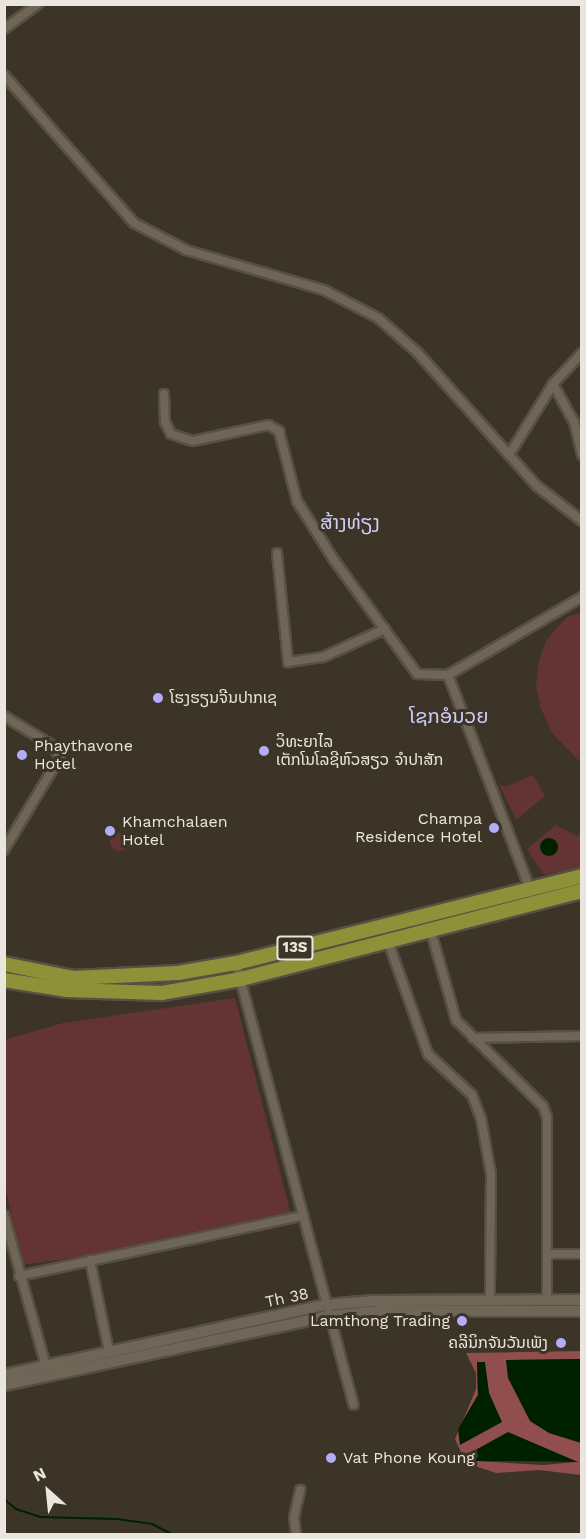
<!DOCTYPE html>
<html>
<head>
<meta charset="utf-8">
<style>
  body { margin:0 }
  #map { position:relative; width:586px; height:1539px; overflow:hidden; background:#3c3426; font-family:"Work Sans","Noto Sans Lao",sans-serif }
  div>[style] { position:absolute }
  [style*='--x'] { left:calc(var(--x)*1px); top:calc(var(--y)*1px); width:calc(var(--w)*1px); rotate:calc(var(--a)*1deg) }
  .green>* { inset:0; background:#643334 }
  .round { border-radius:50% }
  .forest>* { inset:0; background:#904e4f }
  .water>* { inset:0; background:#002100 }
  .stream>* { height:2px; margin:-1px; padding:0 1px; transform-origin:1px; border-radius:1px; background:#002100 }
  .roads { filter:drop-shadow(2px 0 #575044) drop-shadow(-2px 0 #575044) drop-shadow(0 2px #575044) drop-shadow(0 -2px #575044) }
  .minor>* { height:8px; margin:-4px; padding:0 4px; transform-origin:4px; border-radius:4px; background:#706657 }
  .tertiary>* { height:10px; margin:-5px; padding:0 5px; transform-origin:5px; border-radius:5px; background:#706657 }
  .trunk>* { height:14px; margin:-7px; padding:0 7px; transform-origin:7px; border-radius:7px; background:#8f9138 }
  .dots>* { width:16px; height:16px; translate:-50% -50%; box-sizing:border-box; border:3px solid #3c3426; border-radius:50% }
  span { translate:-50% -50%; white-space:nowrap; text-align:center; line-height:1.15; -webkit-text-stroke:6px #3c3426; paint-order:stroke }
  .shield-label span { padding:2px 4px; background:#3c3426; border:2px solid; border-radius:4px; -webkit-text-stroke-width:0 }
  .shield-label { font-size:15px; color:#ebe6dd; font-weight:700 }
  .poi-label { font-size:16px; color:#ebe6dd }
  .left { translate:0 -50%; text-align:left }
  .right { translate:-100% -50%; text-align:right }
  .street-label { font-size:16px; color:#ebe6dd }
  .quarter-label { font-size:20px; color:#cfcdf9 }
  .frame { position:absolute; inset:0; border:6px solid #ebe6dd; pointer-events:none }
  .north { position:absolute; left:18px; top:1461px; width:60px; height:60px; -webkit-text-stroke:4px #3c3426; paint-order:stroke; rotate:333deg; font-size:16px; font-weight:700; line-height:24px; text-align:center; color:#ebe6dd }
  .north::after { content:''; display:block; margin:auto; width:21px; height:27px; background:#ebe6dd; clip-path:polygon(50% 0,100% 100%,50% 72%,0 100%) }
</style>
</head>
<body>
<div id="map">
  <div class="green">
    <div style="clip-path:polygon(581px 612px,581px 763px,552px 733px,541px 709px,536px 686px,539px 660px,547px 639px,566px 618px)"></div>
    <div style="clip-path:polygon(533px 775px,545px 796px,516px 820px,499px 784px,505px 787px)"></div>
    <div style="clip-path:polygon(556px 825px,577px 836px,581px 831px,581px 867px,544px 875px,527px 849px)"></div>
    <div class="round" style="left:110px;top:833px;width:18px;height:18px"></div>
    <div style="clip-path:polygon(235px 998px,290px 1211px,288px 1214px,86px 1256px,22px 1265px,5px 1186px,4px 1040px,63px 1023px)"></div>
  </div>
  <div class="forest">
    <div style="clip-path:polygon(evenodd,581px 1351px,581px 1359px,506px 1360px,581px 1443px,581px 1475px,539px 1470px,496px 1473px,466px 1463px,455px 1439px,476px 1389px,476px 1373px,466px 1353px,581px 1351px,484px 1362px,489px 1393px,501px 1422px,458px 1429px,478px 1395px,477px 1363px,484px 1362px,581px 1351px,476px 1461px,576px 1462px,543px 1465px,476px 1461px)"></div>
  </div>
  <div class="water">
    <div class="round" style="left:540px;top:838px;width:18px;height:18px"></div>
    <div style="clip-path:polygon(581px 1359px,582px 1359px,581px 1443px,549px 1433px,530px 1421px,508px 1378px,506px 1360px)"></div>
    <div style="clip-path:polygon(477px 1362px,485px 1362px,489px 1393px,502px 1422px,460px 1445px,458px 1429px,478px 1395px)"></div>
    <div style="clip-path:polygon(508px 1432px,578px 1462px,476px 1461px,470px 1453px)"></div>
  </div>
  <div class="stream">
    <div style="--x:4;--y:1499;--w:16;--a:40"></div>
    <div style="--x:16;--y:1509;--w:25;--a:18"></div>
    <div style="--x:40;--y:1517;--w:77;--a:1.5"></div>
    <div style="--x:117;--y:1519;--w:35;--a:8"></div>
    <div style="--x:152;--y:1524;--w:22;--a:27"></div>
  </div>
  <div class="roads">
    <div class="minor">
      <div style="--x:4;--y:29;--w:42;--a:-36.3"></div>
      <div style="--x:4;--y:75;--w:197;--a:48.7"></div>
      <div style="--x:134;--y:223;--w:59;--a:27.4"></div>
      <div style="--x:186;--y:250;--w:144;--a:16.2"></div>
      <div style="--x:324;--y:290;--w:61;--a:27.4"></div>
      <div style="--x:378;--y:318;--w:52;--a:41.1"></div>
      <div style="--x:417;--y:352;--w:180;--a:48.2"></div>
      <div style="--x:537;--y:486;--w:57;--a:37.9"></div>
      <div style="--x:553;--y:384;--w:43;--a:61.1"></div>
      <div style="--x:574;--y:422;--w:34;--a:76"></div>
      <div style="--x:164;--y:394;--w:28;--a:88"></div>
      <div style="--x:165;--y:422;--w:13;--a:63"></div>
      <div style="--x:171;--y:434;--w:23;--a:18"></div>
      <div style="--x:193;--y:441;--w:77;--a:-12"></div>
      <div style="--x:268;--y:425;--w:13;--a:29"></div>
      <div style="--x:279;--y:431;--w:72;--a:75.6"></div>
      <div style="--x:297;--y:501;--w:70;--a:57.9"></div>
      <div style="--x:334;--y:560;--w:141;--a:53.9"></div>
      <div style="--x:417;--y:674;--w:31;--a:2"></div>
      <div style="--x:509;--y:455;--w:84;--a:-58.2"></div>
      <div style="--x:553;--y:384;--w:42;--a:-46.9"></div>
      <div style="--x:277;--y:553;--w:110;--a:84.2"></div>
      <div style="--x:288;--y:662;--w:35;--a:-8"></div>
      <div style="--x:323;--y:657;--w:68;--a:-24.3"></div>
      <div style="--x:448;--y:675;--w:231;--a:69"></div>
      <div style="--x:448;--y:675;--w:155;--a:-30.2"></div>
      <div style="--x:4;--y:716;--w:57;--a:31.5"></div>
      <div style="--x:53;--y:746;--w:13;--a:58"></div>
      <div style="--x:60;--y:757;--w:109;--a:121.1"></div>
      <div style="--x:430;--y:928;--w:96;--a:74.2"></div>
      <div style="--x:456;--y:1020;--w:122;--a:44.7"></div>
      <div style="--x:543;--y:1106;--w:12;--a:70"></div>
      <div style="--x:547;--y:1117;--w:182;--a:90"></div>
      <div style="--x:388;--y:941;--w:120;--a:70.5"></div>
      <div style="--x:428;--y:1054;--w:60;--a:43"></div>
      <div style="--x:472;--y:1095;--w:25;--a:69"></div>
      <div style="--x:481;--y:1118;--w:57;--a:79.9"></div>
      <div style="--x:491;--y:1174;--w:125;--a:90.5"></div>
      <div style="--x:236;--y:963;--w:457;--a:75.1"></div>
      <div style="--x:473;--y:1038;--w:109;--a:-1.1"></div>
      <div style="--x:4;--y:1215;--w:157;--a:74.5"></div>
      <div style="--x:547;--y:1254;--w:35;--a:0"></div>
      <div style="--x:90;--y:1260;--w:94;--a:78.3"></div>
      <div style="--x:19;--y:1276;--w:289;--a:-12"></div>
      <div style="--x:296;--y:1534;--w:17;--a:-97"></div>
      <div style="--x:294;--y:1517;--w:28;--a:-77"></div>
    </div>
    <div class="tertiary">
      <div style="--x:4;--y:1375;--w:330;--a:-12.3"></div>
      <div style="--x:326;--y:1305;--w:47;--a:-4.9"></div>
      <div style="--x:373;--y:1301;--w:209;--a:-0.3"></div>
      <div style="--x:4;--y:1385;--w:331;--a:-12"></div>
      <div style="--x:328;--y:1316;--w:52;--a:-5.5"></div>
      <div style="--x:380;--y:1311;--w:202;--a:0"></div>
    </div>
    <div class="trunk">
      <div style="--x:4;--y:964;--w:70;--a:11.5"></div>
      <div style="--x:73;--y:978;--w:105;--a:-2.7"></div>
      <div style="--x:178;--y:973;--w:59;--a:-9.8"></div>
      <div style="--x:236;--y:963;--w:357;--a:-14.1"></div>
      <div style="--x:4;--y:980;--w:64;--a:9"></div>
      <div style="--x:67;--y:990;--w:95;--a:1.8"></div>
      <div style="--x:162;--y:993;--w:80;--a:-10"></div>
      <div style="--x:241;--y:979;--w:352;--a:-14.5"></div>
    </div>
  </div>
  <div class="dots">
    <div style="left:158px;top:698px;background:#b3adf9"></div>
    <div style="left:264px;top:751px;background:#b3adf9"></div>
    <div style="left:22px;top:755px;background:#b3adf9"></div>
    <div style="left:494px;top:828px;background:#b3adf9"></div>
    <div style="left:110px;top:831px;background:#b3adf9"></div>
    <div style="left:462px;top:1321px;background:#b3adf9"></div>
    <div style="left:561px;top:1343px;background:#b3adf9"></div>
    <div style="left:331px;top:1458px;background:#b3adf9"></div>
  </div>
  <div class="shield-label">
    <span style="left:295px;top:948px">13S</span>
  </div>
  <div class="poi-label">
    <span class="left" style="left:170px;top:698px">ໂຮງຮຽນຈີນປາກເຊ</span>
    <span class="left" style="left:276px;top:751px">ວິທະຍາໄລ<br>ເຕັກໂນໂລຊີຫົວສຽວ ຈຳປາສັກ</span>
    <span class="left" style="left:34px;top:755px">Phaythavone<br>Hotel</span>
    <span class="right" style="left:482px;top:828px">Champa<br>Residence Hotel</span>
    <span class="left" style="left:122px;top:831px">Khamchalaen<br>Hotel</span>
    <span class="right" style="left:450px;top:1321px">Lamthong Trading</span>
    <span class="right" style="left:548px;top:1343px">ຄລີນິກຈັນວັນເພັງ</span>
    <span class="left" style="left:343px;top:1458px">Vat Phone Koung</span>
  </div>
  <div class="street-label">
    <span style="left:287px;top:1298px;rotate:-12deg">Th 38</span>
  </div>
  <div class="quarter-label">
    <span style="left:350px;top:522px">ສ້າງທ່ຽງ</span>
    <span style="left:449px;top:716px">ໂຊກອໍນວຍ</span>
  </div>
  <div class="frame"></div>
  <div class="north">N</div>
</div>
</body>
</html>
